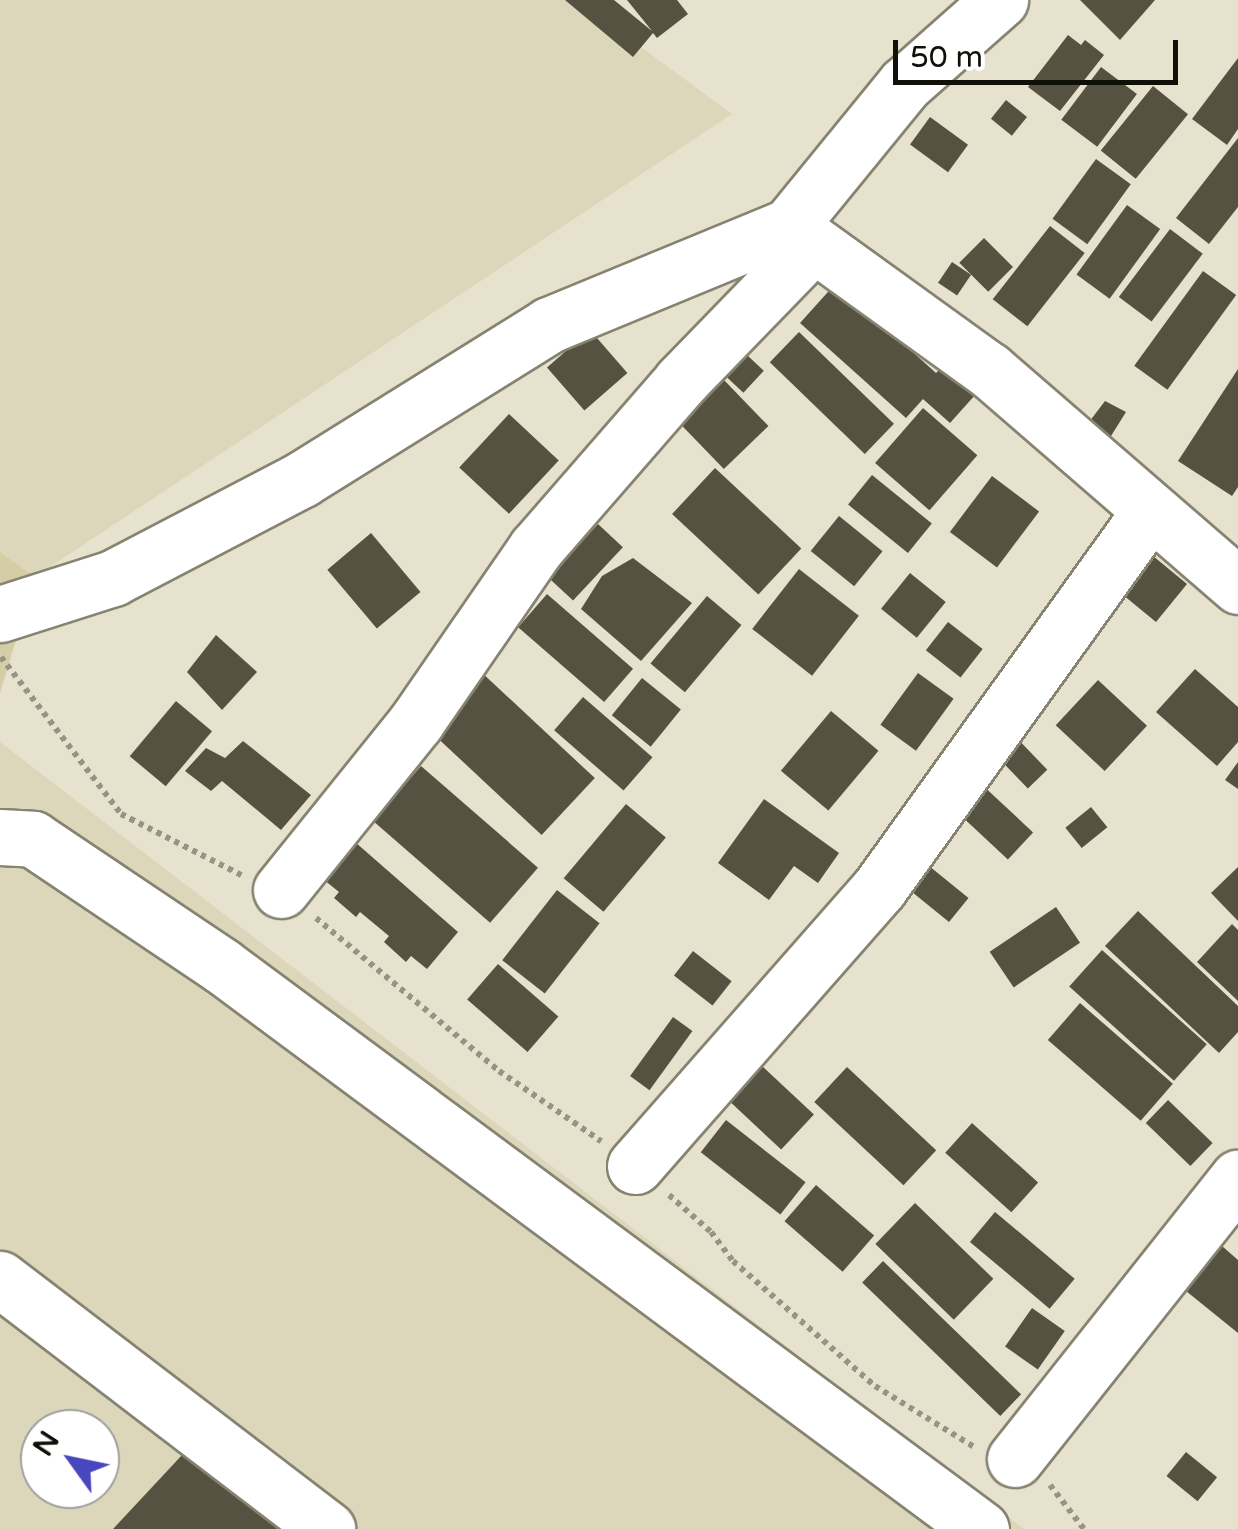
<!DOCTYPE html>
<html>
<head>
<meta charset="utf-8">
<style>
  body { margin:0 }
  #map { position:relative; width:1238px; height:1529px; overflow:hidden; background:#e6e2ce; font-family:"Varela Round",sans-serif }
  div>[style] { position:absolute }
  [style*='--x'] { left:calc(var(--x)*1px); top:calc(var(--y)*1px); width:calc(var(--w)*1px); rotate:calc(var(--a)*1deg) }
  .built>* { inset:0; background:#dcd7bb }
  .green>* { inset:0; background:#d4cda6 }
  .building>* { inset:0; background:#565241; transform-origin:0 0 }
  .path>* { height:6px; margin-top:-3px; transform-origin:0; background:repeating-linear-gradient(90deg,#979485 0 5px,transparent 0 10px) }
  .roads { filter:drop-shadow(2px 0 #878371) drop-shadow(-2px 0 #878371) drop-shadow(0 2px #878371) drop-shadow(0 -2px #878371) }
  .minor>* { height:55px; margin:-27.5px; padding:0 27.5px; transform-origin:27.5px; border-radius:27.5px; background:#fff }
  span { translate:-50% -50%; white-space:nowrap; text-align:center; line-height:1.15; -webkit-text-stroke:10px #fff; paint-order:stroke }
  .north { position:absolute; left:20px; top:1409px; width:100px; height:100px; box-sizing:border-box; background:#fff; border:2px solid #9f9f9c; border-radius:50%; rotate:303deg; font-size:28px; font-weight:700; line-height:40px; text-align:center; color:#100f08 }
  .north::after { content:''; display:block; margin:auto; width:35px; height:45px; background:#4947bd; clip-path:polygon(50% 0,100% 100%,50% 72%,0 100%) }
  .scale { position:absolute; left:893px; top:40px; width:285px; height:45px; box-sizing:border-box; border:5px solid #100f08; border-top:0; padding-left:12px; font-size:30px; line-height:35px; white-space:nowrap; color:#100f08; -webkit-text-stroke:8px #fff; paint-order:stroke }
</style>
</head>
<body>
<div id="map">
  <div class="built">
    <div style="clip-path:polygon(0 0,577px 0,732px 114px,35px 577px,0 552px)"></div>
    <div style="clip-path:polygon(evenodd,0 742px,1024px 1529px,0 1529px,0 742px,40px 1429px,100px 1429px,100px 1489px,40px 1489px,40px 1429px)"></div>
  </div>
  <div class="green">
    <div style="clip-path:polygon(0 552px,35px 577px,0 693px)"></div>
  </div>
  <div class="building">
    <div style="clip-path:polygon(565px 0,614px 0,652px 31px,627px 0,677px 0,688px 14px,657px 38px,653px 33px,633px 57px)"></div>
    <div style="clip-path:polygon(1080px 0,1155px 0,1120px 40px)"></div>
    <div style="clip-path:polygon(1068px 35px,1081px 45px,1085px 40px,1104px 55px,1060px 111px,1028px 87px)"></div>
    <div style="clip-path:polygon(1238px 58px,1238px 129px,1227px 145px,1192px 119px)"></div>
    <div style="left:1101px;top:67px;width:45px;height:66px;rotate:37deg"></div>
    <div style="left:1153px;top:86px;width:45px;height:83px;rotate:39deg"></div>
    <div style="left:1006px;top:100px;width:27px;height:24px;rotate:39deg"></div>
    <div style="left:930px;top:117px;width:47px;height:34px;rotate:36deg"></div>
    <div style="clip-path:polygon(1238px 138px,1238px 207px,1209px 244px,1176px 218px)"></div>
    <div style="left:1096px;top:159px;width:43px;height:74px;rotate:36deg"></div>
    <div style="left:1127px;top:205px;width:41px;height:86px;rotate:36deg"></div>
    <div style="left:1050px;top:226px;width:44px;height:93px;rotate:38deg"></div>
    <div style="left:1170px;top:229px;width:41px;height:85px;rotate:37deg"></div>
    <div style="left:984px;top:238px;width:41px;height:35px;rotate:45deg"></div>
    <div style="left:952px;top:262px;width:23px;height:25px;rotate:34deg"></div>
    <div style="left:1203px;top:271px;width:41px;height:117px;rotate:36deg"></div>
    <div style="clip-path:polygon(836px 283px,936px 373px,944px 365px,976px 394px,950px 423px,923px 399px,906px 418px,800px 323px)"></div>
    <div style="left:590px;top:330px;width:57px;height:57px;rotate:49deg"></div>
    <div style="left:799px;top:332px;width:132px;height:42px;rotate:44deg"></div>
    <div style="left:747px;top:355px;width:23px;height:30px;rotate:43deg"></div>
    <div style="clip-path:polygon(1238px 369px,1238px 487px,1232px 496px,1178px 461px)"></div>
    <div style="left:724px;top:380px;width:64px;height:62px;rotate:46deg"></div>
    <div style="clip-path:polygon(1105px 401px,1126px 412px,1106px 444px,1083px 430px)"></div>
    <div style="left:923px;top:408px;width:72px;height:73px;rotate:41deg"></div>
    <div style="left:509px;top:414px;width:68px;height:73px;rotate:43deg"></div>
    <div style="left:715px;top:468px;width:118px;height:63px;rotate:43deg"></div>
    <div style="left:872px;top:475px;width:77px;height:38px;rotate:39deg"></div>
    <div style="left:992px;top:476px;width:59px;height:70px;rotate:37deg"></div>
    <div style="left:839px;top:516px;width:56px;height:45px;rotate:39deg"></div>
    <div style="left:598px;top:524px;width:34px;height:73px;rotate:43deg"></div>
    <div style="left:371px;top:533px;width:77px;height:57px;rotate:50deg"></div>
    <div style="clip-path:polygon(1147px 551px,1187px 584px,1156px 622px,1106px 581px)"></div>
    <div style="clip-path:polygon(633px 558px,692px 603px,641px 661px,581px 609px,602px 576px)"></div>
    <div style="left:799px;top:569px;width:76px;height:76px;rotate:38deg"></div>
    <div style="left:910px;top:573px;width:46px;height:46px;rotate:39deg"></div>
    <div style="left:547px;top:594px;width:114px;height:44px;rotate:41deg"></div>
    <div style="left:707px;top:596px;width:45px;height:88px;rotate:40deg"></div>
    <div style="left:948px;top:622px;width:44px;height:36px;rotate:38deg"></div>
    <div style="clip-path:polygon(216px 635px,257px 672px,222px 710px,187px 672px)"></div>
    <div style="clip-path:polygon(1195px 669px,1238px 707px,1238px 742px,1217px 766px,1156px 712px)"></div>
    <div style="left:480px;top:671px;width:157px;height:78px;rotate:43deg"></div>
    <div style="left:918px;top:673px;width:44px;height:64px;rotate:36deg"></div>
    <div style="left:642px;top:678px;width:50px;height:48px;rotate:39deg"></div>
    <div style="left:1098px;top:680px;width:67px;height:62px;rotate:43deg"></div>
    <div style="left:583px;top:697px;width:92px;height:44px;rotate:41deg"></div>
    <div style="left:176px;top:701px;width:47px;height:72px;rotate:40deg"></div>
    <div style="left:831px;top:711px;width:62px;height:78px;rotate:40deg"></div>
    <div style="left:1007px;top:728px;width:58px;height:27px;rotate:46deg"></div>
    <div style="clip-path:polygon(243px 741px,311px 795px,281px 830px,222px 781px,211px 791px,185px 771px,206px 748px,225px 758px)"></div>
    <div style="clip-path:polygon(1238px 762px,1238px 789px,1225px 780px)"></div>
    <div style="left:421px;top:766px;width:155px;height:73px;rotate:41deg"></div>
    <div style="left:979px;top:782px;width:74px;height:37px;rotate:43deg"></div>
    <div style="clip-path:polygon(764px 799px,839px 853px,818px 883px,794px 866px,769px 900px,718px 863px)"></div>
    <div style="left:626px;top:804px;width:52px;height:97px;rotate:40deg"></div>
    <div style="left:1091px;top:807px;width:26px;height:33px;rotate:51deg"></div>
    <div style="clip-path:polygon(355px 842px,458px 932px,427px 969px,411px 956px,406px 962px,384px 942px,389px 936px,360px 912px,356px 917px,334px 898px,339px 892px,323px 879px)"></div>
    <div style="left:918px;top:857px;width:65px;height:31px;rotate:39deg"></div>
    <div style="clip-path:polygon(1238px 867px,1238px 921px,1211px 893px)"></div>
    <div style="left:557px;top:890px;width:54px;height:89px;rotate:38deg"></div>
    <div style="left:1056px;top:907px;width:43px;height:80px;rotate:56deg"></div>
    <div style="clip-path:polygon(1138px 911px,1238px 1006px,1238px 1032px,1219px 1053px,1105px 946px)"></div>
    <div style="clip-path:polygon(1232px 924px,1238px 930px,1238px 1001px,1197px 962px)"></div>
    <div style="left:1102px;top:950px;width:141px;height:49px;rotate:42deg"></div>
    <div style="left:693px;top:951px;width:49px;height:31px;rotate:38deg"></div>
    <div style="left:498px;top:964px;width:80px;height:47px;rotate:41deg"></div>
    <div style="left:1080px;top:1003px;width:123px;height:49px;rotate:41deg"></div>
    <div style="left:673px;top:1017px;width:24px;height:73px;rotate:36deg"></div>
    <div style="left:762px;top:1066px;width:71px;height:48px;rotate:43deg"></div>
    <div style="left:847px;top:1067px;width:122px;height:48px;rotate:43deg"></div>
    <div style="left:1168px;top:1100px;width:62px;height:32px;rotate:44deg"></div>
    <div style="left:726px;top:1120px;width:101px;height:41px;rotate:38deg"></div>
    <div style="left:972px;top:1123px;width:89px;height:40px;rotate:42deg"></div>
    <div style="left:816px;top:1185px;width:77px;height:48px;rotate:41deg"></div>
    <div style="left:915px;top:1203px;width:109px;height:57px;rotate:44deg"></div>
    <div style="left:995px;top:1212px;width:104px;height:39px;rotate:40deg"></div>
    <div style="clip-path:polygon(1222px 1246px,1238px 1260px,1238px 1333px,1186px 1291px)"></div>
    <div style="left:883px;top:1261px;width:192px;height:30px;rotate:44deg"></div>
    <div style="left:1032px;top:1308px;width:40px;height:47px;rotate:35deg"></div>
    <div style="left:1186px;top:1452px;width:40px;height:31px;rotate:39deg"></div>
    <div style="clip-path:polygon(183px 1454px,279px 1529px,113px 1529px)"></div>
  </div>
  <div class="path">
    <div style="--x:1;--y:657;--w:198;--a:52.6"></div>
    <div style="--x:121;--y:814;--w:135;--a:26.9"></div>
    <div style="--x:316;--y:918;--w:239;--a:39.9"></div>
    <div style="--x:499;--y:1071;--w:124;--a:34.5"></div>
    <div style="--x:669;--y:1195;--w:56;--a:41.4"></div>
    <div style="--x:711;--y:1232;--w:36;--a:53"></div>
    <div style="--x:733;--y:1261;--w:189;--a:41.4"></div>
    <div style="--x:875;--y:1386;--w:116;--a:31.6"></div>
    <div style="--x:1050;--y:1485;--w:56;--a:52.3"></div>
  </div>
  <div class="roads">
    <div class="minor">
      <div style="--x:789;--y:226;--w:246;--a:35.8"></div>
      <div style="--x:989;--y:370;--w:330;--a:40.9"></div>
      <div style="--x:0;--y:614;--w:119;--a:-17.7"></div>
      <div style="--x:113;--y:578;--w:213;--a:-27.6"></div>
      <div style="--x:302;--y:479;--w:291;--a:-31.9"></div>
      <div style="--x:549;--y:325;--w:260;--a:-22.4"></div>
      <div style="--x:789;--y:226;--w:183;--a:-50.8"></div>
      <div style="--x:905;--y:84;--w:127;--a:-41.5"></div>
      <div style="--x:0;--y:837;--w:33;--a:3"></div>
      <div style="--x:33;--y:839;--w:228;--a:33.9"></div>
      <div style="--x:222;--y:966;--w:945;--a:36.57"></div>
      <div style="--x:281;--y:890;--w:216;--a:-51.2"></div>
      <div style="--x:416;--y:722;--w:211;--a:-55.4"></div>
      <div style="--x:536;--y:548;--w:221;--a:-49"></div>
      <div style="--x:681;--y:381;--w:188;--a:-45.9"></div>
      <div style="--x:635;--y:1166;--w:371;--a:-48.7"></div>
      <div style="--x:880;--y:887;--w:461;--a:-54.3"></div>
      <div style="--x:0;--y:1279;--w:412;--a:37.4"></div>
      <div style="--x:1015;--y:1459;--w:359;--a:-51.6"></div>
    </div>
  </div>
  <div class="north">N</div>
  <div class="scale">50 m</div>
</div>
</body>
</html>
